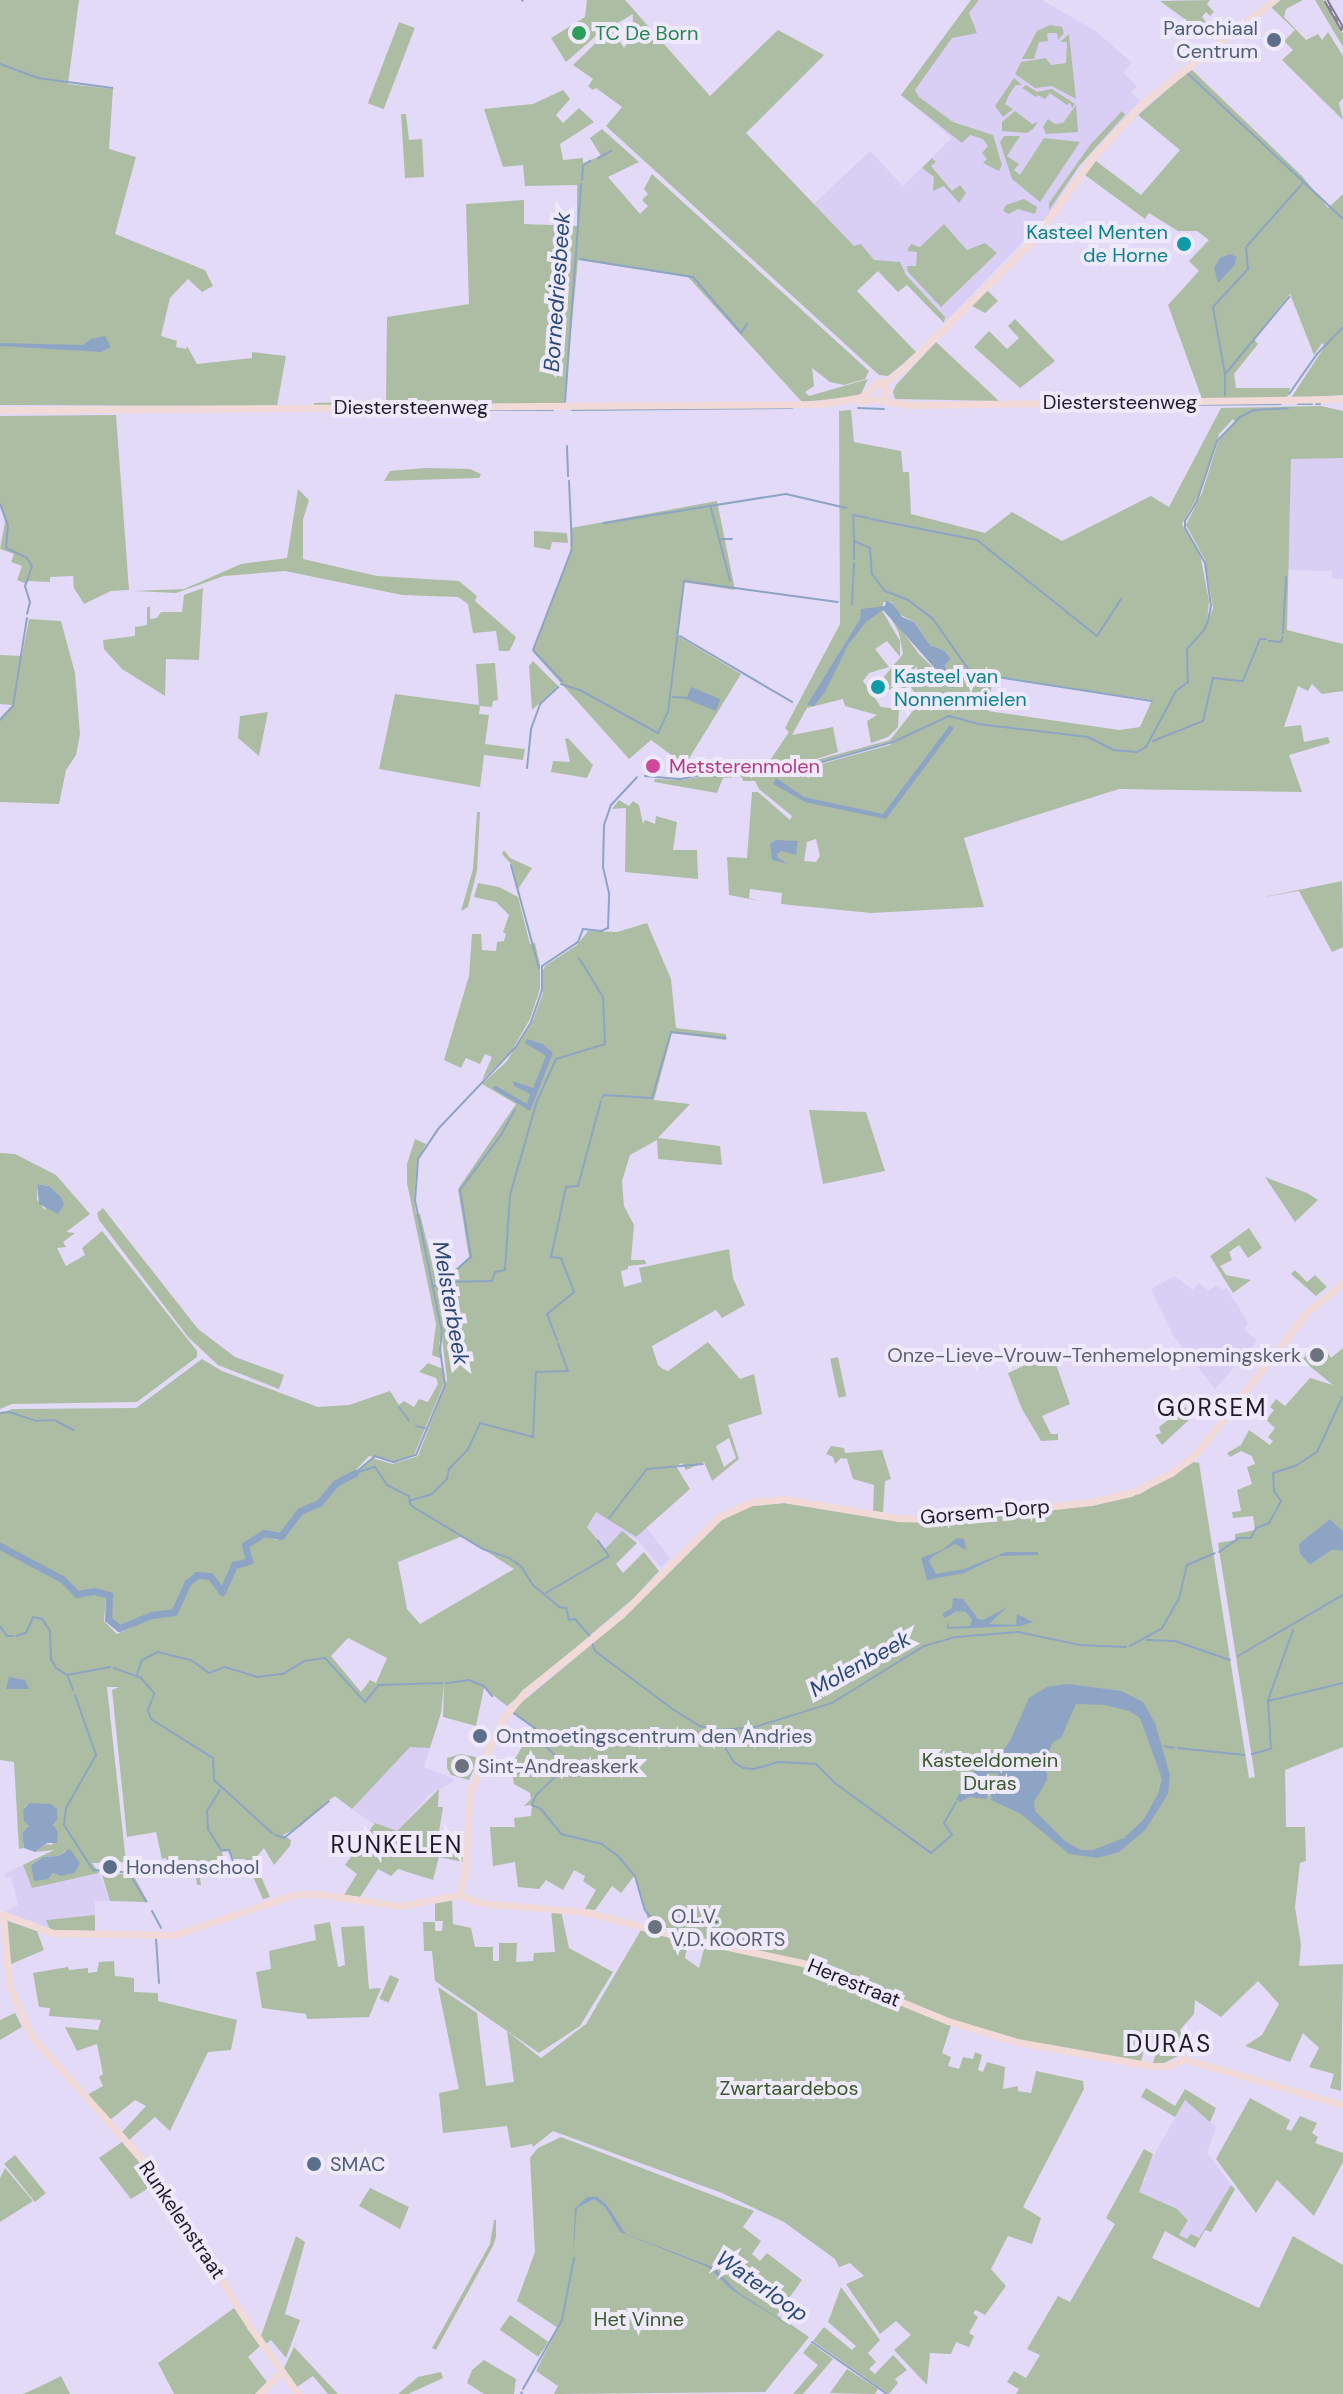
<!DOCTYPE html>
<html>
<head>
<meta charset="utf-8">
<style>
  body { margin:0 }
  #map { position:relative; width:1343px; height:2394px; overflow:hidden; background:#e3daf8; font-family:"DM Sans",sans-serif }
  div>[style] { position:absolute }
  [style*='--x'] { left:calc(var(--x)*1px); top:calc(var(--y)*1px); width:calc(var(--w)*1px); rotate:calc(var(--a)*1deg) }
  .built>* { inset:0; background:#d9cef3 }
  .green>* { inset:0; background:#adbda4; transform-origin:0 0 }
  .water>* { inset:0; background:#8da4c5; transform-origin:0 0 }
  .stream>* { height:2px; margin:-1px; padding:0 1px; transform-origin:1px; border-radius:1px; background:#8da4c5 }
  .river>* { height:7px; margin:-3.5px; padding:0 3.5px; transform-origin:3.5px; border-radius:3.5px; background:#8da4c5 }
  .secondary>* { height:7px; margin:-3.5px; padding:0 3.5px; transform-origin:3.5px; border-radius:3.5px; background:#f1dad8 }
  .rail>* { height:5px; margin-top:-2.5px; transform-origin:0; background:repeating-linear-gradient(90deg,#efe9fc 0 6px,#807a8f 0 12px); box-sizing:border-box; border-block:2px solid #807a8f }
  .dots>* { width:22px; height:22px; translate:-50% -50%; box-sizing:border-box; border:4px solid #efe9fc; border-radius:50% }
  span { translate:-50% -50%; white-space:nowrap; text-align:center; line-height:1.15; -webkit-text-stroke:8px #efe9fc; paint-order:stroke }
  .service-label { font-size:20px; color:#4e5e75 }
  .right { translate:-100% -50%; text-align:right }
  .left { translate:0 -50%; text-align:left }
  .leisure-label { font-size:20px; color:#27864d }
  .culture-label { font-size:20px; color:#0d838f }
  .street-label { font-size:20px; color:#1f1c27 }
  .hotel-label { font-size:20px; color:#b23c85 }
  .worship-label { font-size:20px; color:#5b616d }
  .park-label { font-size:20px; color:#3c5a27 }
  .water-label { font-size:22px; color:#2b4a77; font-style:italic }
  .quarter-label { font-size:24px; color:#1f1c27; letter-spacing:2px }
</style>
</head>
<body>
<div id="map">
  <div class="built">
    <div style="clip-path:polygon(971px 0,1042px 0,1097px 32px,1132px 63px,1123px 72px,1137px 86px,1131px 93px,1140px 101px,1080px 165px,1047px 217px,946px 321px,908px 283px,898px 292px,814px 204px,870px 151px,903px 186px,952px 138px,901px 95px)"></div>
    <div style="clip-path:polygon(1291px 458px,1343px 458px,1343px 579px,1332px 578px,1332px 571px,1287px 570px)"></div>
    <div style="clip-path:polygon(1175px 1276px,1193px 1290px,1199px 1283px,1209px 1291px,1215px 1285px,1224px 1290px,1226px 1287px,1248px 1323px,1244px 1329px,1257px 1341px,1215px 1389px,1173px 1335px,1151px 1289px)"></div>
    <div style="clip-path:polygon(596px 1511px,635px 1537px,646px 1527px,670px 1558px,661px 1568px,639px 1541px,629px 1535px,605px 1550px,587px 1526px)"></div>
    <div style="clip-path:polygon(410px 1746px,430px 1748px,424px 1767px,454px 1779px,453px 1782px,430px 1794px,397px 1831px,375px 1825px,352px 1809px)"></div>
    <div style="clip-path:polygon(23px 1865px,32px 1888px,99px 1873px,110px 1901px,95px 1901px,95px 1915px,46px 1920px,50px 1930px,5px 1912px,18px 1905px,11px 1876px,6px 1878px,5px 1874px)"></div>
    <div style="clip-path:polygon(1185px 2100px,1216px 2127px,1207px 2153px,1231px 2185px,1199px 2238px,1188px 2240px,1179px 2235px,1188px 2219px,1176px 2209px,1139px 2192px,1146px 2177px,1143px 2174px)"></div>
  </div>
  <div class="green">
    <div style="clip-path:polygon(0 0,79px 0,68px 84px,113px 89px,109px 149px,136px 157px,115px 234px,205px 270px,213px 286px,202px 292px,188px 279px,170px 298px,161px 336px,177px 341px,176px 347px,186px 349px,187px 346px,197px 364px,252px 358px,252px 352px,286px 356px,277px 406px,0 405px)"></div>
    <div style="clip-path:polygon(587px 0,625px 0,710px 96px,778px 30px,824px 55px,746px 133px,854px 246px,861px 244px,874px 260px,900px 262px,906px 275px,945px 317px,944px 323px,907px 285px,898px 292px,878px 271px,857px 291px,916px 352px,904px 363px,888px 376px,879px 375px,606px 126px,622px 107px,596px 88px,593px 90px,588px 86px,593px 79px,573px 65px,601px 38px,613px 30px,624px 48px,632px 37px,633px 14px,597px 35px,566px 62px,551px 38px,585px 17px)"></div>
    <div style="clip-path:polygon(971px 0,979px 0,969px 13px,977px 33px,952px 38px,915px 90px,919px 97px,953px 122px,993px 135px,1002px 165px,999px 171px,983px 163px,987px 159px,982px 153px,988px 146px,983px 139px,970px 135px,962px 143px,901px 95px)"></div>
    <div style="clip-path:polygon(1210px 0,1207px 4px,1214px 12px,1210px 16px,1206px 12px,1202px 17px,1207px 23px,1201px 31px,1160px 1px)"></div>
    <div style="clip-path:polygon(1281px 0,1303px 0,1286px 9px,1284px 17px,1306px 40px,1318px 34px,1322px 40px,1328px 32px,1343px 56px,1343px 98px,1339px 103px,1343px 120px,1282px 60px,1293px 50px,1284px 41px,1295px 30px,1271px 7px)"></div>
    <div style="clip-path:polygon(1315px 0,1324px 0,1343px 34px,1343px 47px)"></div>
    <div style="left:399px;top:22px;width:17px;height:87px;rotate:21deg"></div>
    <div style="clip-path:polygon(1050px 25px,1062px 27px,1064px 33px,1058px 40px,1057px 33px,1047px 33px,1048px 41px,1039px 42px,1034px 59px,1022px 59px,1037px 31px)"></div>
    <div style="clip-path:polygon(1069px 34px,1076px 99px,1052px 86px,1035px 88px,1015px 74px,1021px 62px,1046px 58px,1051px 65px,1066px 63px,1067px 42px,1060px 42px)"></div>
    <div style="clip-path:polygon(1191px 69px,1302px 176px,1328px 208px,1343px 194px,1343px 395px,1291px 398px,1325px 346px,1322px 343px,1314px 355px,1290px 294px,1254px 339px,1258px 344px,1234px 374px,1236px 388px,1290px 388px,1287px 398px,1202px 399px,1168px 305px,1199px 271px,1189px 261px,1209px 240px,1197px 231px,1178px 231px,1149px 213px,1145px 219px,1085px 175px,1096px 161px,1141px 195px,1180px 150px,1138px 115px)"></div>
    <div style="clip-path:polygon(1014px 78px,1022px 85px,1016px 85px,1010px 93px,1005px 104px,1013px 109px,1003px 117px,995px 106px)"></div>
    <div style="clip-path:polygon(1026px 85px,1037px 92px,1052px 89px,1075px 104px,1072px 108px,1070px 103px,1067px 105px,1050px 93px,1045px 99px,1038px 95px,1036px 97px,1022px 88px)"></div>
    <div style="clip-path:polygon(563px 90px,570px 99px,556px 115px,563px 123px,579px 108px,594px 122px,560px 144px,563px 160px,583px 158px,583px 163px,601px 156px,590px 138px,602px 129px,639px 162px,608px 177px,640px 214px,648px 206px,642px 200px,648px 194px,644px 189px,652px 174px,869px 371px,865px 379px,844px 385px,830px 382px,812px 368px,814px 386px,805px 392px,809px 396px,868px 379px,860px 396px,802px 402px,688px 277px,578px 260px,564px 403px,314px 407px,314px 403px,386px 401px,387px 317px,469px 304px,466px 204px,524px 200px,524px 224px,577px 226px,577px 185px,525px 186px,523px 165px,503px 167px,484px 109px,533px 104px)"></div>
    <div style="clip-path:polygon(1076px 105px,1078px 132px,1046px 134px,1043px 127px,1048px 119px,1055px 124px,1063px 123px)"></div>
    <div style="clip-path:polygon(1015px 111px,1032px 124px,1038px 122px,1033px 129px,1027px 133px,1002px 131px,1002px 122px)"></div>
    <div style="clip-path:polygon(1122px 111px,1125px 115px,1080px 165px,1049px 210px,1049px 203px,1090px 145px)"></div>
    <div style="clip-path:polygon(401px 114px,406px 114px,409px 140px,422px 139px,424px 177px,405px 178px)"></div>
    <div style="clip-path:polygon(1004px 136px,1020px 136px,1007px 156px,1019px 164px,1014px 170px,1020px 175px,1044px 138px,1080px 142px,1040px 202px,1012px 179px,1000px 142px)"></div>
    <div style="clip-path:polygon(932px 158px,936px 162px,931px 166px,952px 191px,960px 185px,966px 193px,959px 203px,944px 186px,933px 191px,934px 177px,922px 168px)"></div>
    <div style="clip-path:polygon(1024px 199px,1037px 207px,1035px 214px,1018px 209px,1009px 214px,1003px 211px,1006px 205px)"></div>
    <div style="clip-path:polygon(944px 224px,967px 250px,985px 243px,997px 253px,941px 307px,908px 272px,907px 266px,916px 266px,917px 252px,907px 251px,911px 244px,920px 247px)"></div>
    <div style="clip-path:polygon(987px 290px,998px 301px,985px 313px,972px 306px)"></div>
    <div style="clip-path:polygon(1015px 319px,1055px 361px,1020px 388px,974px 347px,989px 331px,1007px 349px,1019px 338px,1008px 326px)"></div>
    <div style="clip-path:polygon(936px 342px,999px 401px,895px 399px,893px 392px,896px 385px)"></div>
    <div style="clip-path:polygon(evenodd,1321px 406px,1343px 411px,1343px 458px,1291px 459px,1287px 630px,1343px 644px,1343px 691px,1322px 694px,1312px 684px,1308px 691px,1298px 686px,1284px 727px,1301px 725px,1304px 742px,1328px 737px,1330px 743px,1289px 755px,1302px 792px,1119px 789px,964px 838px,984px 907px,871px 913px,781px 904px,782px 893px,750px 889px,749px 898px,760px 901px,729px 895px,727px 857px,747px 858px,752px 792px,758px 792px,790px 820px,792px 816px,759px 789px,755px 781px,743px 781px,742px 777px,723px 778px,717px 793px,654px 782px,655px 779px,683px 780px,720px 773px,756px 774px,762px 763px,767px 765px,789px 732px,785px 728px,840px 624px,839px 411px,851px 410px,854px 442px,901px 451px,903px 472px,909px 472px,911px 514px,985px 533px,1012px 512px,1062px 541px,1151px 496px,1169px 507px,1221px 408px,1321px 406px,1233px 419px,1235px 422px,1218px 442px,1202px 493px,1186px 525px,1205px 560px,1213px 608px,1207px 624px,1209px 601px,1200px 554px,1182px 524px,1198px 496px,1219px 434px,1233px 419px,1321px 406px,883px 602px,892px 602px,897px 613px,914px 622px,930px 645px,945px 651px,951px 659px,945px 665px,949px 673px,959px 670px,944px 684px,940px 674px,919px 654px,886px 609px,899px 633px,903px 654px,882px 679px,889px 690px,900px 685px,903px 689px,910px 686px,920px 702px,890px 740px,798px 765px,838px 752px,833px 727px,792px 735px,807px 708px,843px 699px,845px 706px,877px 715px,867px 721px,871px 743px,888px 737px,898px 727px,899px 709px,881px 707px,863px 681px,869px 673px,889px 667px,875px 649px,887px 641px,900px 657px,900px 641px,883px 612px,883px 602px,1321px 406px,993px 677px,994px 677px,1152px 700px,1140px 727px,1119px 730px,988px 711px,993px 677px,1321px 406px,896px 740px,890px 745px,799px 770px,799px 768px,896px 740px,1321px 406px,816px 839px,820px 856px,816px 862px,804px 861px,807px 842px,816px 839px)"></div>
    <div style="clip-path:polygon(116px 415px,129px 590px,111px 591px,84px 604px,74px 588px,73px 576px,50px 577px,50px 582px,28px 581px,27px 584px,17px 580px,22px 566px,11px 562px,14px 554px,0 549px,5px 522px,0 504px,0 416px)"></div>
    <div style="clip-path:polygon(426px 468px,470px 469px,481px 474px,479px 478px,384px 481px,390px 471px)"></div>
    <div style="clip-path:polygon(298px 489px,309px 500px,303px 520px,303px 559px,377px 576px,459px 581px,477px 596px,475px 601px,516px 637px,512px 646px,509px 651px,499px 651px,496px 631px,473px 633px,468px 604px,458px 597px,402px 595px,285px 571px,224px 576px,176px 593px,133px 591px,184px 589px,241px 564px,287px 558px)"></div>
    <div style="clip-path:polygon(717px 501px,735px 590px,683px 582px,678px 636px,741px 674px,685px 765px,651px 740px,629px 759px,533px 652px,570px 552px,571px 528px)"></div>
    <div style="clip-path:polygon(534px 531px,567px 533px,568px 543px,552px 542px,550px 550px,534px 547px)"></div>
    <div style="clip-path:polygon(203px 588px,199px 660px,166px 659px,165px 696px,122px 669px,104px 649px,103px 640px,135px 636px,135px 627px,147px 625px,147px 607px,150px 607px,150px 619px,157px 618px,161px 612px,182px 612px,184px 595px)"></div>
    <div style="clip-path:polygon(29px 619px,61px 621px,75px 673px,80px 734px,76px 755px,66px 770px,59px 804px,0 802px,0 718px,12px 705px,0 704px,0 655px,22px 656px)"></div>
    <div style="clip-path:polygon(533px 661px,558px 686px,532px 710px,529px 666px)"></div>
    <div style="clip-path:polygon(495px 663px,498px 700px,493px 701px,492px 707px,480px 706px,479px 714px,489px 715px,485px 744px,525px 749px,523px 760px,484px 755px,480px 787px,379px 769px,395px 694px,479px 705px,476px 664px)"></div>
    <div style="clip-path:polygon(268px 712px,259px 756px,238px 738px,240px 716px)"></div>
    <div style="clip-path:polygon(568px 738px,593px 765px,587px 778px,551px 772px,553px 761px,570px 762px,565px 739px)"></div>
    <div style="clip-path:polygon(619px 800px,629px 806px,633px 801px,639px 805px,643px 824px,645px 820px,655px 824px,656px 816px,677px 822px,673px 850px,697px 850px,698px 879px,625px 872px,626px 808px,612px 809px)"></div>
    <div style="clip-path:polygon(477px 812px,480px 812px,477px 871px,468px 907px,461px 911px,473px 869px)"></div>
    <div style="clip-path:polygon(504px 850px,510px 858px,532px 868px,518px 889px,512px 865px,502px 854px)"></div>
    <div style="clip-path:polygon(1342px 881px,1343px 947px,1332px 952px,1299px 891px,1264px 897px)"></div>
    <div style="clip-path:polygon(478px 883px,499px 887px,518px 897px,530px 944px,535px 943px,540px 965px,540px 989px,530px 1019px,511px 1052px,482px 1080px,492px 1057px,485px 1054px,480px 1064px,466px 1058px,461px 1068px,444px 1060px,469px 976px,472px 934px,481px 934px,482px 950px,496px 951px,497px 942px,504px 941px,506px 934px,503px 932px,509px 915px,496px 902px,474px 897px)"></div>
    <div style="clip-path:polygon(evenodd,647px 923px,671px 979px,676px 1028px,726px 1034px,726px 1040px,672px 1033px,654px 1100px,690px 1104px,658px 1138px,720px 1146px,722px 1165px,658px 1159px,657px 1140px,630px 1155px,622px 1181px,624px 1206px,634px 1225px,631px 1260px,645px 1260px,646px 1264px,628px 1266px,628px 1269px,621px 1271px,624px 1287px,642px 1282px,639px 1268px,729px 1249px,733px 1278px,745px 1305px,722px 1318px,716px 1310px,652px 1346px,658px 1365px,663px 1369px,668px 1371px,708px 1342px,740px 1379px,754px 1374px,762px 1414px,728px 1425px,739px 1459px,712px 1481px,704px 1462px,686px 1470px,682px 1463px,676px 1466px,690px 1489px,636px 1537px,596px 1512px,587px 1527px,605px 1549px,622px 1531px,637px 1543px,616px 1564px,623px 1573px,644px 1552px,659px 1571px,634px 1598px,507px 1706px,484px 1688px,476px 1726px,443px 1717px,444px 1684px,441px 1713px,430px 1748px,410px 1747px,352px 1809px,335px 1796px,325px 1803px,301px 1826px,283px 1835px,291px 1840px,290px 1846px,274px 1865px,264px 1848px,258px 1855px,254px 1861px,270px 1897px,263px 1899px,245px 1859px,232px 1859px,230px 1851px,222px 1852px,227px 1879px,219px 1859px,210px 1862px,213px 1876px,200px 1878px,201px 1885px,197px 1885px,196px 1875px,182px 1877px,180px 1862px,168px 1865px,166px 1858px,162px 1859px,156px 1832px,127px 1837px,112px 1690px,119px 1687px,107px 1687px,126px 1862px,92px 1863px,99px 1873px,32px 1888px,23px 1865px,54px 1850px,35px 1852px,46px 1844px,52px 1845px,58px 1831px,53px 1825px,58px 1819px,57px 1811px,29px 1803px,24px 1808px,29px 1828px,22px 1833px,24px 1848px,19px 1849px,14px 1762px,0 1760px,0 1549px,60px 1580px,76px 1596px,93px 1594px,106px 1598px,104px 1621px,117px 1634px,153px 1617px,175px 1614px,192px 1578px,209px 1578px,220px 1593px,225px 1593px,233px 1568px,250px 1564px,249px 1545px,264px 1535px,277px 1540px,282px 1537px,300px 1514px,324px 1501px,337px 1485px,352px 1477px,372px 1458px,393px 1464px,418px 1456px,447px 1380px,442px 1337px,439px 1343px,442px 1359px,432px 1355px,436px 1324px,407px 1183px,407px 1164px,415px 1139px,426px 1144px,417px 1161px,414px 1200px,416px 1214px,420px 1214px,436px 1279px,446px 1278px,469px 1257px,458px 1189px,516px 1104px,482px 1084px,506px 1062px,532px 1023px,543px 993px,541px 976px,545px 966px,577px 945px,588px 931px,617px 932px,647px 923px,729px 1438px,736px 1458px,724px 1467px,716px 1446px,729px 1438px,647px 923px,463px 1536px,514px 1569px,420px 1624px,407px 1609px,398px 1562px,463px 1536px,647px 923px,348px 1638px,387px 1658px,376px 1683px,370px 1680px,361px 1692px,331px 1656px,348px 1638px,647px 923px,65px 1851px,80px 1863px,75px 1873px,61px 1876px,53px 1873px,49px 1878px,31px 1865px,43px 1857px,58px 1856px,65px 1851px)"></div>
    <div style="clip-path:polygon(809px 1110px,866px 1112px,885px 1171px,823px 1184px)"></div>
    <div style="clip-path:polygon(evenodd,0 1153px,15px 1154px,56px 1175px,90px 1214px,66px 1232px,75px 1233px,63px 1242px,66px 1247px,57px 1248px,66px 1266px,85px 1255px,82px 1248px,102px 1231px,197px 1351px,197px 1357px,137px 1402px,12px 1404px,0 1409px,0 1153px,37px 1184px,49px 1186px,45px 1210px,37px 1200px,37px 1184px)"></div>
    <div style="clip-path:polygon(1265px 1177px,1307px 1193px,1318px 1200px,1295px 1222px)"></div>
    <div style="clip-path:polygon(103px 1208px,198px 1329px,235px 1357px,284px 1375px,279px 1389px,218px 1365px,188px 1337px,99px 1220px,97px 1213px)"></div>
    <div style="clip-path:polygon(1249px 1228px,1262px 1248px,1248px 1258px,1239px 1245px,1229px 1252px,1232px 1260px,1220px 1266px,1226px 1275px,1251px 1280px,1233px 1293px,1210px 1256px)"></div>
    <div style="clip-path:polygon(1295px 1270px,1307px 1282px,1315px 1275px,1327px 1287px,1316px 1296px,1291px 1274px)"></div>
    <div style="clip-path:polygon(1324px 1347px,1331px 1358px,1343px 1348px,1343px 1531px,1330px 1519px,1300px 1554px,1310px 1565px,1332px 1550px,1343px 1551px,1343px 1747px,1285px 1770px,1286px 1827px,1305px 1827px,1306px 1861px,1300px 1863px,1295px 1907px,1301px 1945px,1299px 1966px,1343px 1964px,1341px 2091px,1330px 2088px,1334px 2074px,1309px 2067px,1319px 2048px,1303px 2033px,1290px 2062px,1245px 2046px,1262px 2035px,1279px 2004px,1258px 1981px,1221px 2017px,1195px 2000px,1194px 2014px,1180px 2030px,1188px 2051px,1162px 2064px,1153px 2063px,1158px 2045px,1146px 2042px,1141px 2061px,1029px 2043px,952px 2022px,942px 2053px,951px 2057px,948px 2066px,959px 2069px,963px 2057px,973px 2059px,975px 2052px,982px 2055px,978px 2070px,983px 2072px,987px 2062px,1005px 2067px,1003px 2089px,1018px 2086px,1018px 2091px,1031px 2093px,1036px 2071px,1083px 2081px,1084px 2089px,1023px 2207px,1041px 2218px,1032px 2244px,1008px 2236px,991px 2269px,1006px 2286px,985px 2315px,976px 2310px,973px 2313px,978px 2317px,969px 2333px,974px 2336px,969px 2347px,956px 2342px,951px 2354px,930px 2353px,927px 2385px,894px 2350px,911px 2335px,896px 2321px,880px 2334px,846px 2284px,864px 2276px,850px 2263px,839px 2267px,835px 2259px,784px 2222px,722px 2193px,553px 2131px,533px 2147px,532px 2144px,511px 2148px,507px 2126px,443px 2133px,439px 2093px,459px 2089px,438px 1987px,477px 2013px,486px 2086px,514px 2082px,507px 2031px,541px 2058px,586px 2024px,641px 1930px,688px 1941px,685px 1958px,699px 1968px,706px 1941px,650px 1927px,635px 1875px,621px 1893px,612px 1886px,595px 1910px,585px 1909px,596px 1890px,583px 1881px,585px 1876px,574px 1870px,563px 1890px,546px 1880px,539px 1889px,518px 1887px,515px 1862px,493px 1866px,490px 1827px,515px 1827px,514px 1818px,531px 1816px,532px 1805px,524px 1806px,531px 1799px,530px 1793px,514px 1784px,513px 1778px,518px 1769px,512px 1764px,533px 1728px,512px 1712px,516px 1707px,615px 1625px,717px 1522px,732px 1513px,752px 1506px,784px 1503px,904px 1522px,932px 1522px,1048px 1511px,1140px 1494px,1194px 1462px,1199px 1463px,1249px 1778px,1255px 1777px,1218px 1543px,1235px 1540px,1235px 1534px,1255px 1530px,1253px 1516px,1233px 1518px,1232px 1512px,1241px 1511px,1237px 1490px,1252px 1484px,1247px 1467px,1255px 1464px,1252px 1456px,1241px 1451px,1230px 1457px,1227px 1453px,1241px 1445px,1249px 1430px,1270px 1445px,1273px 1441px,1268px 1437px,1275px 1428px,1266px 1420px,1274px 1410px,1270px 1407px,1276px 1399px,1285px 1406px,1310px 1378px,1333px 1385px,1302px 1360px,1312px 1348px,1317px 1361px,1321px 1359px,1317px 1350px)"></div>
    <div style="clip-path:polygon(1052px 1353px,1070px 1404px,1042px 1416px,1051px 1434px,1058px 1434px,1058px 1440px,1041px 1441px,1022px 1409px,1008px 1373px)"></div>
    <div style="left:838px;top:1357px;width:40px;height:8px;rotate:78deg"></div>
    <div style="clip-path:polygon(202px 1359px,222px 1371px,318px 1407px,349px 1405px,390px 1391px,399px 1405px,404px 1401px,414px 1407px,419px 1399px,428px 1402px,438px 1384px,436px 1378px,419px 1372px,428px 1363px,443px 1369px,445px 1381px,414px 1455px,393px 1462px,369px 1456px,354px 1472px,335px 1482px,323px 1499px,299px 1510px,279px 1536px,262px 1532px,243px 1544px,247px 1559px,230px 1567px,223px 1588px,211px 1574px,194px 1574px,187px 1579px,173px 1611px,152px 1613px,115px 1626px,109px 1616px,112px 1594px,93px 1588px,78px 1593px,67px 1580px,0 1544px,0 1414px,12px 1409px,136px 1408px)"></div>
    <div style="clip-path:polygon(1185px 1407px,1192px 1417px,1162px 1445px,1155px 1435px,1161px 1433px,1159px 1427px)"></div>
    <div style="clip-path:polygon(831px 1446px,844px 1448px,845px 1453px,882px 1450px,891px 1479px,885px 1481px,883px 1512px,873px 1511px,874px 1485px,853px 1479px,847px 1459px,841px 1458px,835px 1464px,833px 1457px,826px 1454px)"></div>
    <div style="clip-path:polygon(461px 1754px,476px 1757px,474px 1768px,452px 1762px,458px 1768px,474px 1769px,469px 1780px,451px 1775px,447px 1768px,447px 1758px)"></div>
    <div style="clip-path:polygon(439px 1789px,438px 1807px,443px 1807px,438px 1838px,464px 1852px,463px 1862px,439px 1857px,433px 1880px,398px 1869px,391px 1876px,378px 1869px,360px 1897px,344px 1895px,357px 1874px,345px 1865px,375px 1823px,397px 1831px)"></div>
    <div style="clip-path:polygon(132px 1873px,148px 1902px,110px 1901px,102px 1875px)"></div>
    <div style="clip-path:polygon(452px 1899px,453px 1924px,471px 1928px,475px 1947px,493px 1947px,493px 1961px,499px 1961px,499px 1943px,517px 1943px,516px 1962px,533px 1961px,534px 1953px,555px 1952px,551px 1910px,561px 1911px,569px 1948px,613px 1972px,580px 2026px,539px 2053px,435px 1981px,432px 1951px,424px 1951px,423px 1922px,435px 1922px,435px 1931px,442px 1931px,443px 1921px,435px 1921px,435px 1903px)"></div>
    <div style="clip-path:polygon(95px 1915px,95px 1931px,50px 1930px,46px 1920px)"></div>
    <div style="clip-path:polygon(5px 1920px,37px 1931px,44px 1950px,9px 1965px)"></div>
    <div style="clip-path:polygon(330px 1922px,338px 1967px,345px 1965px,341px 1927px,364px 1926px,369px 1989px,381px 1988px,369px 2017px,307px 2019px,306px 2014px,262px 2008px,256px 1972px,271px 1969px,269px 1951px,316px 1940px,314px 1925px)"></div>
    <div style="clip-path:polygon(114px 1961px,115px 1976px,134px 1978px,134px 1992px,158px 1993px,158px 2001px,237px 2020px,231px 2050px,208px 2052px,170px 2131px,155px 2117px,129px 2140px,122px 2132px,146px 2106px,135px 2100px,110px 2120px,87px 2095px,103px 2086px,99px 2077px,103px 2074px,97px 2044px,77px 2051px,65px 2027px,98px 2030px,101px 2020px,49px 2016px,50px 2008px,39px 2007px,33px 1973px,68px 1967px,69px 1970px,88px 1968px,88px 1973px,97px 1972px,99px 1962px)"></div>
    <div style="left:390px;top:1975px;width:10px;height:26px;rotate:24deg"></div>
    <div style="clip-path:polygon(15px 2013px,22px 2027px,0 2040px,0 2020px)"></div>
    <div style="clip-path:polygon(1146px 2088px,1175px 2106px,1185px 2089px,1216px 2108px,1210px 2122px,1185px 2100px,1175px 2117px,1141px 2097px)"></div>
    <div style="clip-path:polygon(1250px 2098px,1290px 2120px,1286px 2129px,1291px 2131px,1300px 2116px,1317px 2123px,1312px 2133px,1318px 2137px,1315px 2143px,1343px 2153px,1343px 2162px,1314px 2216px,1277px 2180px,1256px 2213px,1216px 2159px)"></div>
    <div style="clip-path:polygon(561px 2137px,754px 2211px,743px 2227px,761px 2241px,752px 2254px,760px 2261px,767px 2253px,802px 2280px,777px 2315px,809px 2337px,765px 2392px,554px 2394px,558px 2386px,536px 2371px,558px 2328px,517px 2301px,535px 2252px,530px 2158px,538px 2148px)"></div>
    <div style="clip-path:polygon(122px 2142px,157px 2183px,131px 2199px,99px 2158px)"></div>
    <div style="clip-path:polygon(1144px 2149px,1153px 2154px,1139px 2192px,1177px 2209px,1188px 2220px,1179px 2235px,1187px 2239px,1191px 2234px,1199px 2238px,1231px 2185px,1235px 2189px,1211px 2232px,1205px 2230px,1195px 2248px,1165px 2231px,1152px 2258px,1259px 2308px,1293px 2236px,1343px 2265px,1343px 2394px,1016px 2394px,1019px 2389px,1007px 2382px,1014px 2371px,1026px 2378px,1040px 2355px,1027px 2349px,1058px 2296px,1070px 2302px,1115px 2224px,1106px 2218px)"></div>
    <div style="left:15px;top:2155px;width:49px;height:14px;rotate:51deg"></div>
    <div style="clip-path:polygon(5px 2168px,33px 2201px,0 2222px,0 2178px)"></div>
    <div style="clip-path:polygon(370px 2188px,409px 2207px,400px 2229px,359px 2206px)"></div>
    <div style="clip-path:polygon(494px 2220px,496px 2220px,496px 2237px,493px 2246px,436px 2350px,432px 2348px,490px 2244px)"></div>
    <div style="clip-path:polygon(296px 2236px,305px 2242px,285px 2314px,300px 2320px,286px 2358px,271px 2340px,266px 2344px,261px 2336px)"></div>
    <div style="clip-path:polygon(841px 2287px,880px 2340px,868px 2353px,876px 2362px,869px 2369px,875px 2374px,893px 2355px,907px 2370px,895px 2379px,898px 2383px,889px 2394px,813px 2341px,824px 2327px,852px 2350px,856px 2346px,828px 2322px)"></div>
    <div style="clip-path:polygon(234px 2308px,260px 2346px,248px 2357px,267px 2382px,255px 2394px,174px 2394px,158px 2363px)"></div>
    <div style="left:510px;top:2315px;width:47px;height:18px;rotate:35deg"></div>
    <div style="clip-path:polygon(811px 2343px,833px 2359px,803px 2394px,793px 2394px,818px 2365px,803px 2353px)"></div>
    <div style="clip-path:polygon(294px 2347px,338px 2394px,328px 2394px,313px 2376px,297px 2387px,284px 2368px)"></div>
    <div style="clip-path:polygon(484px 2360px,516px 2379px,514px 2394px,484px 2394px,467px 2383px,472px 2370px)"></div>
    <div style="clip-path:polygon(847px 2369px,878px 2389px,875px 2394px,830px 2393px)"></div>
    <div style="clip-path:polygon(441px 2372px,443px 2378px,408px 2394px,398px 2394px,418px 2377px)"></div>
    <div style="clip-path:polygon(61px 2376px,70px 2394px,23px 2394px,43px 2385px)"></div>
  </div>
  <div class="water">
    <div style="clip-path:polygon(1230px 254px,1237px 257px,1234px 266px,1218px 283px,1214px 268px,1220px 258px)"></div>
    <div style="clip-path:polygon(105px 336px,111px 347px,101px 352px,0 346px,0 343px,83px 345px,91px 339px)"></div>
    <div style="clip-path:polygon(886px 601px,892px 603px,902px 617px,914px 622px,930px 645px,945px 651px,951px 659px,945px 665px,947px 670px,953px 674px,959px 670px,961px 684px,953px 688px,944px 684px,940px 674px,883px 610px,866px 622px,848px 645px,825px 692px,814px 706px,807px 705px,860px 619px,861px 609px,885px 606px)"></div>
    <div style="left:691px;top:687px;width:32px;height:13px;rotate:22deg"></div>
    <div style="clip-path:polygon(950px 725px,954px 728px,886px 819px,805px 802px,773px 784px,776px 778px,804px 797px,883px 814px)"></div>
    <div style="clip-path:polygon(776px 840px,798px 841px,796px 855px,781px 851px,777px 854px,778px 858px,789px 864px,772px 860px,770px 844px)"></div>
    <div style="clip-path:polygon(527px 1039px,543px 1044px,553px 1053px,530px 1111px,492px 1088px,496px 1086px,527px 1104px,530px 1094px,514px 1086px,513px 1081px,533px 1088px,546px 1056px,525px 1043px)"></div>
    <div style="clip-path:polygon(37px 1184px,49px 1186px,61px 1197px,64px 1205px,58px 1214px,39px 1204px)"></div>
    <div style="clip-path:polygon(1330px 1519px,1343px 1531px,1343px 1551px,1332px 1550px,1310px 1565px,1300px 1554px,1299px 1544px)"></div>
    <div style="clip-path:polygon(957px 1538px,964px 1539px,966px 1550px,955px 1544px,933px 1556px,929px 1561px,936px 1574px,964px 1569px,1006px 1552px,1038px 1552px,1038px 1555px,999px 1556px,964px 1573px,927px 1580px,921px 1558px,942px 1550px)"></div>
    <div style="clip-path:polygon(953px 1598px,963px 1599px,978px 1619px,983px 1620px,1007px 1607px,989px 1624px,1016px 1625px,1017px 1614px,1033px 1622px,1021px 1626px,947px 1629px,947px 1621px,949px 1627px,970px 1626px,972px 1620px,966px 1612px,957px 1611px,945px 1618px,942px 1614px,952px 1608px)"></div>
    <div style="clip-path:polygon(9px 1677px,25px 1680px,29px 1689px,6px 1689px)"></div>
    <div style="clip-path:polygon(evenodd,1068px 1684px,1121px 1691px,1143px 1702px,1155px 1723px,1170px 1775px,1168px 1794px,1145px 1830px,1119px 1852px,1098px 1858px,1069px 1854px,1021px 1814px,991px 1800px,992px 1790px,1001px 1780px,997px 1773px,987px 1774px,977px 1783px,988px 1789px,987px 1799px,969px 1797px,960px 1802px,956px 1799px,974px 1771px,994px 1762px,1010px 1741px,1029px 1698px,1047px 1687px,1068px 1684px,1076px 1704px,1105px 1705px,1129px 1711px,1140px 1718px,1162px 1779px,1158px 1794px,1144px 1819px,1124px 1838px,1093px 1850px,1081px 1850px,1066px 1842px,1035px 1811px,1034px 1802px,1047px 1780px,1048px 1753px,1053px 1742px,1061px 1738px,1076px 1704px)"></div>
    <div style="clip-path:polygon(29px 1803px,51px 1804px,57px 1809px,58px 1819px,53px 1825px,58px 1831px,57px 1843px,47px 1843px,35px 1852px,24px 1848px,22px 1833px,29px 1826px,24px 1821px,23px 1810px)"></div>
    <div style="clip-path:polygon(70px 1849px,80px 1863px,75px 1873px,61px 1876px,53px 1873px,48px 1879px,34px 1881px,31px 1865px,43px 1857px,58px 1856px)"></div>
    <div style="clip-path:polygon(587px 2197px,597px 2197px,606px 2204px,626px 2234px,713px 2267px,738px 2292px,809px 2338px,732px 2290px,708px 2267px,620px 2232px,605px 2207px,594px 2199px,577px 2208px,573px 2255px,575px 2208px)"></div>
  </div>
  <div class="stream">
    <div style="--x:522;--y:0;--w:1;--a:45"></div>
    <div style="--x:0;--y:64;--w:40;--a:20.2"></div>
    <div style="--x:38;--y:78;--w:75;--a:7.7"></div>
    <div style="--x:1186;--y:72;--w:215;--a:43.1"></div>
    <div style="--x:598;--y:158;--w:15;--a:-28"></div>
    <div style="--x:582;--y:180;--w:14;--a:-86"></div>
    <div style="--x:583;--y:166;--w:9;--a:-36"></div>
    <div style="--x:1247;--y:246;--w:83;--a:-48.4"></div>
    <div style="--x:580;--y:259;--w:114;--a:9.1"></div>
    <div style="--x:693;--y:277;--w:74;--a:49.4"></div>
    <div style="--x:741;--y:333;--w:11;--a:-56"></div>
    <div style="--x:1226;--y:373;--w:99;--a:-50.3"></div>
    <div style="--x:1289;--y:394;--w:49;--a:-55"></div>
    <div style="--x:1317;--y:354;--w:37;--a:-46"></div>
    <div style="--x:1225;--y:395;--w:21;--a:-90"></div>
    <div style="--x:1225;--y:374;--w:68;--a:-100.2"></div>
    <div style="--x:1213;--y:307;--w:52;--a:-47.4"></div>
    <div style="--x:1248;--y:269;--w:21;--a:-95"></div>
    <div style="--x:565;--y:402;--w:219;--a:-85.8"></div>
    <div style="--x:1298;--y:404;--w:14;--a:0"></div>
    <div style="--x:1316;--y:404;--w:4;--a:0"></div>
    <div style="--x:1153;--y:405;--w:128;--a:-0.4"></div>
    <div style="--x:858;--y:408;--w:26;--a:2"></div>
    <div style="--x:438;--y:410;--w:115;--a:0"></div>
    <div style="--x:572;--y:410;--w:220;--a:-0.5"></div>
    <div style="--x:355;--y:411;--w:79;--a:0"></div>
    <div style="--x:567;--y:446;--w:30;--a:88"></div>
    <div style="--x:569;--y:481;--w:65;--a:87.4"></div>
    <div style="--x:0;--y:504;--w:22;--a:69"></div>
    <div style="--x:8;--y:525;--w:23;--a:95"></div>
    <div style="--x:6;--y:548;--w:23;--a:25"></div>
    <div style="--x:27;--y:558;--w:9;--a:58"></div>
    <div style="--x:32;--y:566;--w:21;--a:109"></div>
    <div style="--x:25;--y:586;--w:17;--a:73"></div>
    <div style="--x:30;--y:602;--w:12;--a:104"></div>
    <div style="--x:711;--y:508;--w:75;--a:75.4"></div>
    <div style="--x:871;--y:519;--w:108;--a:11.2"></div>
    <div style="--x:977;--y:540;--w:154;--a:38.7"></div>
    <div style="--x:1097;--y:636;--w:44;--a:-57"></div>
    <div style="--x:604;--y:523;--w:184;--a:-9.1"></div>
    <div style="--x:786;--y:494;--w:62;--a:13.1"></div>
    <div style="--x:721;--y:539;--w:11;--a:0"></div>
    <div style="--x:854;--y:541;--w:26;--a:-92"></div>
    <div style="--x:853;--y:515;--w:16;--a:11"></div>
    <div style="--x:854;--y:559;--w:18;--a:-90"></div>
    <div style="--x:854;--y:541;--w:17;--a:24"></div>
    <div style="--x:870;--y:548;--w:26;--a:86"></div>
    <div style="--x:872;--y:574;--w:21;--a:53"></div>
    <div style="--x:885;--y:591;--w:25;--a:21"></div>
    <div style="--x:908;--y:600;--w:31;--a:37"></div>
    <div style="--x:933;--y:619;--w:66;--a:54.9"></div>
    <div style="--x:971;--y:673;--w:183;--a:8.8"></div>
    <div style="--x:852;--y:604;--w:41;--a:-87.2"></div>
    <div style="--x:1283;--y:633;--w:56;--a:-86.9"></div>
    <div style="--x:680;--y:636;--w:130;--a:30.5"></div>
    <div style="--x:1269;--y:641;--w:12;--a:5"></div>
    <div style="--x:1281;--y:642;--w:6;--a:-72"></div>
    <div style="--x:562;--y:681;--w:42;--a:-133.1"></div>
    <div style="--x:533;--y:650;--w:108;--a:-68.9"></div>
    <div style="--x:561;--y:684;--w:20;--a:18"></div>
    <div style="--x:580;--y:690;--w:89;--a:28.9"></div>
    <div style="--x:658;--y:733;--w:23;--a:-65"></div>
    <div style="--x:668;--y:712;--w:132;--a:-83"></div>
    <div style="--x:684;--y:581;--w:155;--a:7.8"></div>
    <div style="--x:673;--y:697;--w:14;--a:4"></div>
    <div style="--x:0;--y:720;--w:19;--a:-47"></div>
    <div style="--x:13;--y:706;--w:89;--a:-81"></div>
    <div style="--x:1153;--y:741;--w:54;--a:-21.8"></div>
    <div style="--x:1203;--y:721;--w:44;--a:-76.9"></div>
    <div style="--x:1213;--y:678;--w:30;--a:6"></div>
    <div style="--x:1243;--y:681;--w:45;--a:-68"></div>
    <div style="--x:1260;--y:639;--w:6;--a:0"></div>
    <div style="--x:527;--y:768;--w:39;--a:-84"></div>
    <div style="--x:531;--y:729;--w:27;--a:-70"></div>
    <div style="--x:540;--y:704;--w:25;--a:-43"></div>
    <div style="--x:645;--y:776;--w:36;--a:5"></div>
    <div style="--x:681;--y:779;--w:42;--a:-11"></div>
    <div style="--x:722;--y:771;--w:37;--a:6"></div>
    <div style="--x:759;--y:775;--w:31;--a:-7"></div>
    <div style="--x:790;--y:771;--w:107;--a:-15.7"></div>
    <div style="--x:893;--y:742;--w:62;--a:-24.9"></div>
    <div style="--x:949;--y:716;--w:30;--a:15"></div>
    <div style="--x:978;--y:724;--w:111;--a:6.7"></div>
    <div style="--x:1088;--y:737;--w:28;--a:27"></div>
    <div style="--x:1113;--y:750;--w:24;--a:5"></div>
    <div style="--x:1137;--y:752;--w:10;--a:-29"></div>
    <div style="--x:1146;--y:747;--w:64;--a:-61.8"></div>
    <div style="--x:1176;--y:691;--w:15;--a:-37"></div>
    <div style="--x:1188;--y:682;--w:33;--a:-92"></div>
    <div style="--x:1187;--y:649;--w:25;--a:-48"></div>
    <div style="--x:1204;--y:630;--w:10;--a:-66"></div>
    <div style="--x:1208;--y:621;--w:15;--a:-79"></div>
    <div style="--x:1211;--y:606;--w:43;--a:-97.9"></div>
    <div style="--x:1205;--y:563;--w:40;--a:-119.7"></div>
    <div style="--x:1185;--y:528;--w:7;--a:-90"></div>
    <div style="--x:1185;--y:521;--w:23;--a:-59"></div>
    <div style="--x:1197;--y:501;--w:63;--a:-71.6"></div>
    <div style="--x:1217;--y:441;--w:33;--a:-46"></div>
    <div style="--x:1240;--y:417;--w:16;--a:-27"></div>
    <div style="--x:1254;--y:410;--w:34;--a:-3"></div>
    <div style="--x:511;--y:865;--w:107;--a:74.8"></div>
    <div style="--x:602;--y:1098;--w:4;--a:-56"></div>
    <div style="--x:604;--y:1095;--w:48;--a:3.6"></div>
    <div style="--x:652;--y:1098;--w:69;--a:-73.9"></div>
    <div style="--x:671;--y:1032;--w:55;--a:6.2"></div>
    <div style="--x:443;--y:1282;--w:38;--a:-42"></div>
    <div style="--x:471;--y:1257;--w:68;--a:-99.3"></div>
    <div style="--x:460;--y:1190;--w:69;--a:-53.3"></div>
    <div style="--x:501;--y:1135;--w:29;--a:-61"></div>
    <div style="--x:434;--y:1286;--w:9;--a:6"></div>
    <div style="--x:443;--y:1287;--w:5;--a:-101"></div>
    <div style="--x:442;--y:1282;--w:50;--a:-1.1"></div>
    <div style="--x:492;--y:1281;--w:9;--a:-72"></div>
    <div style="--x:495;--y:1272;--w:10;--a:-11"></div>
    <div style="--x:505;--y:1270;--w:75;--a:-86.2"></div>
    <div style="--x:510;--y:1195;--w:98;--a:-74"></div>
    <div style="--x:537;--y:1101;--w:46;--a:-65.7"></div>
    <div style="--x:556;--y:1059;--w:51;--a:-17"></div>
    <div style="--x:605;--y:1044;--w:47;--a:-92.4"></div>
    <div style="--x:603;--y:997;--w:46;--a:-121.6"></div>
    <div style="--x:557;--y:1340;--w:28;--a:-111"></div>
    <div style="--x:547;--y:1314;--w:35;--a:-39"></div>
    <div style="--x:574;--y:1292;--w:36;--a:-111"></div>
    <div style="--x:561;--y:1258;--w:10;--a:-174"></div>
    <div style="--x:551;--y:1257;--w:72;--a:-77.9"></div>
    <div style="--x:566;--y:1187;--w:12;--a:-5"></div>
    <div style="--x:578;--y:1186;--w:88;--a:-74.9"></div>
    <div style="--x:399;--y:1407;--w:17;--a:54"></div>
    <div style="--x:0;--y:1413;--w:9;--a:-6"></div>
    <div style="--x:9;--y:1412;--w:28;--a:18"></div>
    <div style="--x:36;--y:1421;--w:18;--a:-3"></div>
    <div style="--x:54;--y:1420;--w:22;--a:27"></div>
    <div style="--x:416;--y:1426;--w:9;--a:13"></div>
    <div style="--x:355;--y:1473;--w:26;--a:-40"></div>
    <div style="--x:375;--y:1456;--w:20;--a:18"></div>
    <div style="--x:394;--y:1462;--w:23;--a:-18"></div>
    <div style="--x:416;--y:1455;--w:76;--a:-67.5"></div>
    <div style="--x:445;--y:1385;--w:35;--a:-98"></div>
    <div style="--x:440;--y:1350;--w:18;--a:-84"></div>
    <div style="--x:442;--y:1332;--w:134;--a:-101.6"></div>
    <div style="--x:415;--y:1201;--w:42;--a:-85.9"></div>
    <div style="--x:418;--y:1159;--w:36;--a:-56"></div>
    <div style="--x:438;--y:1129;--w:112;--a:-46.5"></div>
    <div style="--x:515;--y:1048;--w:31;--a:-58"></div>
    <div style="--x:531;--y:1022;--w:34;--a:-71"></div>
    <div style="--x:542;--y:990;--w:24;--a:-90"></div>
    <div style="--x:542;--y:966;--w:43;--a:-33.7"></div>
    <div style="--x:578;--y:942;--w:14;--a:-69"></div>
    <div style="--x:583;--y:929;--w:18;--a:6"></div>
    <div style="--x:601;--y:931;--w:8;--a:-23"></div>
    <div style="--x:608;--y:928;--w:35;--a:-88"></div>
    <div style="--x:609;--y:893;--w:27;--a:-103"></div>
    <div style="--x:603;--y:867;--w:42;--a:-88.6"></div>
    <div style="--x:604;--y:825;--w:21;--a:-71"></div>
    <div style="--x:611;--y:805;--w:38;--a:-47"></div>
    <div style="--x:356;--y:1473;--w:20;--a:-18"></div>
    <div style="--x:375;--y:1467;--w:22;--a:56"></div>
    <div style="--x:387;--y:1485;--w:25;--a:27"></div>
    <div style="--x:409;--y:1496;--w:8;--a:83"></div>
    <div style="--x:410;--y:1504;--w:6;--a:39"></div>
    <div style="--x:415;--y:1508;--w:79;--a:31.1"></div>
    <div style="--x:483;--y:1549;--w:28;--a:19"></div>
    <div style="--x:509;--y:1558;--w:14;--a:34"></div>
    <div style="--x:521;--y:1566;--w:22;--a:58"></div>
    <div style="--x:533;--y:1585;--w:34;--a:40"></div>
    <div style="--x:559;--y:1607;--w:7;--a:8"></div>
    <div style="--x:566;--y:1608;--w:12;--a:76"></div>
    <div style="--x:569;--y:1620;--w:6;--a:-9"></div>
    <div style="--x:575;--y:1619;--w:23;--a:49"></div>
    <div style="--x:409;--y:1501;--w:24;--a:-17"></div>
    <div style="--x:432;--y:1494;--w:21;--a:-45"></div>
    <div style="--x:447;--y:1479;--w:10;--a:-79"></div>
    <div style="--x:449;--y:1469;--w:28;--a:-46"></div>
    <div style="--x:468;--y:1449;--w:29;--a:-65"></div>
    <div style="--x:480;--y:1423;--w:55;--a:14.8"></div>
    <div style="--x:533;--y:1437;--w:65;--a:-87.4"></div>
    <div style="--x:536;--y:1372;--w:32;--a:-2"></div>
    <div style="--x:568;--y:1371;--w:29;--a:-110"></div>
    <div style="--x:609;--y:1518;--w:62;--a:-52.2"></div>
    <div style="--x:647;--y:1469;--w:56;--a:-5.1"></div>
    <div style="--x:1219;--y:1552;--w:24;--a:-35"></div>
    <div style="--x:1239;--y:1538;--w:12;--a:0"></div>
    <div style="--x:1251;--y:1538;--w:11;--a:-63"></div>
    <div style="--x:1256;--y:1528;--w:14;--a:-21"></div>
    <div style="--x:1269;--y:1523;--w:25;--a:-61"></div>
    <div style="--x:1281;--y:1501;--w:12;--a:-125"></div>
    <div style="--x:1274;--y:1491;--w:18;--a:-93"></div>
    <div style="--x:1273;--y:1473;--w:25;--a:-18"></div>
    <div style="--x:1297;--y:1465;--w:24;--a:-33"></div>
    <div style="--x:1317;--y:1452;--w:62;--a:-65.1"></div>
    <div style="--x:546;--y:1593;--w:73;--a:-30.4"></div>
    <div style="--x:609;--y:1556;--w:19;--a:-126"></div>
    <div style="--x:0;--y:1626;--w:12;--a:55"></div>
    <div style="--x:7;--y:1636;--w:6;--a:0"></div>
    <div style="--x:16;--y:1636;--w:10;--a:-17"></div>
    <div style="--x:26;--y:1633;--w:17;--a:-66"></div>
    <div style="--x:33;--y:1617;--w:9;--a:13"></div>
    <div style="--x:42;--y:1619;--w:14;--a:56"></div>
    <div style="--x:50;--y:1631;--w:28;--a:88"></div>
    <div style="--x:51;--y:1659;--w:10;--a:61"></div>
    <div style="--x:56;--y:1668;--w:13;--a:32"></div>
    <div style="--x:67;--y:1675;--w:44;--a:-10.5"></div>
    <div style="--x:1147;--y:1640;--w:28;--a:2"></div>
    <div style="--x:1175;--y:1641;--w:58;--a:19.1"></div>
    <div style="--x:592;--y:1643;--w:9;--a:69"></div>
    <div style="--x:595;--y:1651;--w:99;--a:36.8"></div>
    <div style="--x:674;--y:1710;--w:31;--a:32"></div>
    <div style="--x:700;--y:1726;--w:21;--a:11"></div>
    <div style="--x:721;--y:1730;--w:34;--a:-5"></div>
    <div style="--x:755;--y:1727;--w:81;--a:-17.3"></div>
    <div style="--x:832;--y:1703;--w:108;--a:-31.8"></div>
    <div style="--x:924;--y:1646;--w:33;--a:-16"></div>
    <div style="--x:956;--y:1637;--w:62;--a:-4.6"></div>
    <div style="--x:1018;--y:1632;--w:63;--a:11.8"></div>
    <div style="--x:1080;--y:1645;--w:46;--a:2.5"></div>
    <div style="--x:1130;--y:1646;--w:37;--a:-29"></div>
    <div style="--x:1162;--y:1628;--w:34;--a:-60"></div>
    <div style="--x:1179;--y:1599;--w:35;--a:-77"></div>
    <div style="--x:1187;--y:1565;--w:30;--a:-23"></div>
    <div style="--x:1238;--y:1656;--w:121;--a:-30.2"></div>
    <div style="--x:114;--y:1668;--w:29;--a:20"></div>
    <div style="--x:141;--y:1678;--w:20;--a:49"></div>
    <div style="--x:154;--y:1693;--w:5;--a:101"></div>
    <div style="--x:137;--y:1675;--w:16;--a:-72"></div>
    <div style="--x:142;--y:1660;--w:18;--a:-27"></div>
    <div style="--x:158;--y:1652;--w:34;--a:14"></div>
    <div style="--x:191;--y:1660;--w:22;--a:36"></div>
    <div style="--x:209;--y:1673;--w:17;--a:-21"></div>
    <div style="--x:225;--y:1667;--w:34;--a:17"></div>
    <div style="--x:257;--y:1677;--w:26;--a:-7"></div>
    <div style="--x:283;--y:1674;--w:26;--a:-31"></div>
    <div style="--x:305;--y:1661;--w:20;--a:-9"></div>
    <div style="--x:325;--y:1658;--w:59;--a:47.7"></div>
    <div style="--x:365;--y:1702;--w:22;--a:-51"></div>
    <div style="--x:379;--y:1685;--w:63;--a:-1.8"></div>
    <div style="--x:68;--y:1677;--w:14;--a:69"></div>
    <div style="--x:446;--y:1683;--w:23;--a:-7"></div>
    <div style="--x:469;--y:1680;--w:16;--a:22"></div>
    <div style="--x:484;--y:1686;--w:13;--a:51"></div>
    <div style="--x:75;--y:1695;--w:64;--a:70.7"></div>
    <div style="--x:96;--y:1755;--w:61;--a:119.5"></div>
    <div style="--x:66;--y:1808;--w:17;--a:97"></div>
    <div style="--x:64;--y:1825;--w:54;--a:57.2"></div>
    <div style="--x:93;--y:1870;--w:32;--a:4"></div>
    <div style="--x:152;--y:1700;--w:11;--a:112"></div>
    <div style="--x:148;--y:1710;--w:9;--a:72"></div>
    <div style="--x:151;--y:1719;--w:73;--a:32.2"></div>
    <div style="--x:213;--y:1758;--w:22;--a:87"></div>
    <div style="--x:214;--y:1780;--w:79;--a:42.4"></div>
    <div style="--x:1268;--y:1700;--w:74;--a:-70.3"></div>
    <div style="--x:512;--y:1712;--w:28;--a:35"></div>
    <div style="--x:535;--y:1728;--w:5;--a:101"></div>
    <div style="--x:534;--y:1733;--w:40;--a:47"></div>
    <div style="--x:561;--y:1762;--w:10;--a:96"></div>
    <div style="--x:560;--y:1772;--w:33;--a:136"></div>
    <div style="--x:536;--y:1795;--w:11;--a:112"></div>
    <div style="--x:532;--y:1805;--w:10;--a:24"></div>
    <div style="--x:541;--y:1809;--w:32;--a:51"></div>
    <div style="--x:561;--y:1834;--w:42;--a:13.7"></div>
    <div style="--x:602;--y:1844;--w:20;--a:37"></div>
    <div style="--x:618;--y:1856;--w:26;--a:50"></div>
    <div style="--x:635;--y:1876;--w:35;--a:74"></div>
    <div style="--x:645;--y:1910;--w:22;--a:51"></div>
    <div style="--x:708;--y:1729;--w:14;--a:39"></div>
    <div style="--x:719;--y:1738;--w:28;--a:58"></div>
    <div style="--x:734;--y:1762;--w:11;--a:34"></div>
    <div style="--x:743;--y:1768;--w:11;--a:5"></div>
    <div style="--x:754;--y:1769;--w:26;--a:-16"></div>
    <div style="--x:779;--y:1762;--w:37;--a:3"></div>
    <div style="--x:816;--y:1764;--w:27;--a:45"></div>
    <div style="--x:835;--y:1783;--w:119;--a:36.1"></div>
    <div style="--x:931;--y:1853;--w:28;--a:-41"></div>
    <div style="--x:952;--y:1835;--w:14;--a:-124"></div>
    <div style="--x:944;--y:1823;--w:24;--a:-60"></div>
    <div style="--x:1164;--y:1746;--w:10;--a:11"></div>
    <div style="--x:1178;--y:1748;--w:67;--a:6"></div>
    <div style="--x:1252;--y:1754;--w:20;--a:-15"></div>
    <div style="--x:1271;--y:1749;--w:48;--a:-93.6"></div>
    <div style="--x:1268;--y:1701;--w:77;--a:-13.5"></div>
    <div style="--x:220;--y:1790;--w:25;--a:122"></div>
    <div style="--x:207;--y:1811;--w:18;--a:87"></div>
    <div style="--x:208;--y:1829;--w:25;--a:58"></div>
    <div style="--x:221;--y:1850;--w:8;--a:0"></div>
    <div style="--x:229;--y:1850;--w:18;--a:71"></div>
    <div style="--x:275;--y:1835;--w:9;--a:18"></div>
    <div style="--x:284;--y:1838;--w:58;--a:-39.4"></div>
    <div style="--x:129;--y:1872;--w:34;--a:60"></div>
    <div style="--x:152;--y:1911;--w:19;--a:62"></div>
    <div style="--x:156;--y:1939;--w:44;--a:86.1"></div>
    <div style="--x:812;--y:2342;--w:91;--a:34.7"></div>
    <div style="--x:523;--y:2389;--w:79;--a:-60.5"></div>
    <div style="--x:562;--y:2320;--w:63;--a:-79"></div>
    <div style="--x:521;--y:2394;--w:2;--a:-63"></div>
  </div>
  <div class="river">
    <div style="--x:0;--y:1546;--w:70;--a:28"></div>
    <div style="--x:62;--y:1579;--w:21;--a:45"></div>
    <div style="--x:77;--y:1594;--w:17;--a:-10"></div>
    <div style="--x:94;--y:1591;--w:16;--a:15"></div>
    <div style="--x:109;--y:1595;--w:24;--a:92"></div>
    <div style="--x:108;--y:1619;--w:14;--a:39"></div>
    <div style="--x:119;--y:1628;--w:35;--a:-22"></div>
    <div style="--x:152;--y:1615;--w:22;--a:-8"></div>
    <div style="--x:174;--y:1612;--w:33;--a:-65"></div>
    <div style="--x:188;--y:1582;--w:11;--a:-38"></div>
    <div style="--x:197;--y:1575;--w:13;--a:4"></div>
    <div style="--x:210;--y:1576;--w:20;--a:53"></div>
    <div style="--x:222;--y:1592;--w:30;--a:-66"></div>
    <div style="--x:234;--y:1565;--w:16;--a:-15"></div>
    <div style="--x:249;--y:1561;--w:16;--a:-104"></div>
    <div style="--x:245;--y:1545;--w:22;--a:-32"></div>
    <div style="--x:264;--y:1533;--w:17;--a:10"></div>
    <div style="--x:281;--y:1536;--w:31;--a:-53"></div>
    <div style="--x:300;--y:1511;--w:21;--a:-23"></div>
    <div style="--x:319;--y:1503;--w:26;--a:-50"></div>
    <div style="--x:336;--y:1483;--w:21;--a:-28"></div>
  </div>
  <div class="secondary">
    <div style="--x:883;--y:384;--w:31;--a:-38"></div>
    <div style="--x:907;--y:365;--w:177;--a:-44.8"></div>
    <div style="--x:1033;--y:240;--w:104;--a:-54"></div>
    <div style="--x:1094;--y:156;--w:74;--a:-47.2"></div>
    <div style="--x:1144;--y:102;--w:165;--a:-38.1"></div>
    <div style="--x:860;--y:402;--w:12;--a:-14"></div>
    <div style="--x:872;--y:399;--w:37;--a:9"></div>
    <div style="--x:909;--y:405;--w:434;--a:-0.8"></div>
    <div style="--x:0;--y:410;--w:822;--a:-0.42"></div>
    <div style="--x:822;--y:404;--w:41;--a:-9.9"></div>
    <div style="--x:862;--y:397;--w:22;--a:-43"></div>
    <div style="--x:878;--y:382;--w:12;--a:42"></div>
    <div style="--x:887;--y:390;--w:11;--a:117"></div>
    <div style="--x:459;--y:1895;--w:25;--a:-76"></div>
    <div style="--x:465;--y:1871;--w:79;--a:-86.4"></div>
    <div style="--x:470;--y:1792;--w:79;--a:-66"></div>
    <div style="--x:502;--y:1720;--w:36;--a:-51"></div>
    <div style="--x:525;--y:1692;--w:123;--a:-38.7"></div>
    <div style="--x:621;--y:1615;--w:139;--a:-45"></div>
    <div style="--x:719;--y:1517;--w:35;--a:-25"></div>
    <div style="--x:751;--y:1502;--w:33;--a:-5"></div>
    <div style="--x:784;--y:1499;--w:116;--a:9.5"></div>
    <div style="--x:898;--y:1518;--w:36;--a:2"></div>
    <div style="--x:934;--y:1519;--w:158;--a:-6.2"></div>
    <div style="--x:1091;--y:1502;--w:40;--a:-13"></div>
    <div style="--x:1130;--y:1493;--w:46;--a:-26"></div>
    <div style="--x:1171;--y:1473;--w:31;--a:-37"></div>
    <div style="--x:1196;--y:1454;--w:179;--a:-52"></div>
    <div style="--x:1306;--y:1313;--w:48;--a:-39"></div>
    <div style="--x:459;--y:1895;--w:23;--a:20"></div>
    <div style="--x:481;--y:1903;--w:105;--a:4.9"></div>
    <div style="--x:586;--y:1912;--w:90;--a:14.8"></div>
    <div style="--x:673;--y:1935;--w:142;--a:12.2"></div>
    <div style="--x:812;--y:1965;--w:147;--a:22.4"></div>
    <div style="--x:948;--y:2021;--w:72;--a:16.9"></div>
    <div style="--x:1017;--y:2042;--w:138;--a:10"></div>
    <div style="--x:1153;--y:2066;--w:15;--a:0"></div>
    <div style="--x:1168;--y:2066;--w:17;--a:-24"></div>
    <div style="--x:1184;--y:2059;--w:166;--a:16.1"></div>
    <div style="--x:2;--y:1914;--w:54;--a:20.4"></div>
    <div style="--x:53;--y:1933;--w:121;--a:0.9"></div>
    <div style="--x:174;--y:1935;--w:126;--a:-18.6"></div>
    <div style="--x:293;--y:1895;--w:27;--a:-2"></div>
    <div style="--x:320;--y:1894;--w:81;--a:8.5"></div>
    <div style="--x:400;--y:1906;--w:60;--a:-10.6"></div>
    <div style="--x:3;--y:1915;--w:70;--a:85.1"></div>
    <div style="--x:9;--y:1985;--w:57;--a:66.1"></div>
    <div style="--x:32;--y:2037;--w:188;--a:48"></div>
    <div style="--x:158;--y:2177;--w:177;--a:58.4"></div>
    <div style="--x:251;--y:2328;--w:81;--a:54.5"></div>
    <div style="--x:259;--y:2394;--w:31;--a:-45"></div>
  </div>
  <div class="rail">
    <div style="--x:1326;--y:0;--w:34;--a:60"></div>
  </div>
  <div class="dots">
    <div style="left:579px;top:33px;background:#2e9e5b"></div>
    <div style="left:1274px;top:40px;background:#5c6f8a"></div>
    <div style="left:1184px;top:244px;background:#0f9aa8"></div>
    <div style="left:878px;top:687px;background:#0f9aa8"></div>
    <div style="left:653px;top:766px;background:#d1479c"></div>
    <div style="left:1317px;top:1355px;background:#6b7280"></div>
    <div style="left:480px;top:1736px;background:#5c6f8a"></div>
    <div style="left:462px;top:1766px;background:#6b7280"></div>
    <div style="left:110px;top:1867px;background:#5c6f8a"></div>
    <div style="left:655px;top:1927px;background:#6b7280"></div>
    <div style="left:314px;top:2164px;background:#5c6f8a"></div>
  </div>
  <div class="service-label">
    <span class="right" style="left:1258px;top:40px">Parochiaal<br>Centrum</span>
    <span class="left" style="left:496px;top:1736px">Ontmoetingscentrum den Andries</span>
    <span class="left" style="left:126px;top:1867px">Hondenschool</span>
    <span class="left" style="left:330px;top:2164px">SMAC</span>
  </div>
  <div class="leisure-label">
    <span class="left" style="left:595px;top:33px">TC De Born</span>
  </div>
  <div class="culture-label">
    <span class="right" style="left:1168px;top:244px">Kasteel Menten<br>de Horne</span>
    <span class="left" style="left:894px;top:688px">Kasteel van<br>Nonnenmielen</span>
  </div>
  <div class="street-label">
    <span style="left:1120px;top:402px">Diestersteenweg</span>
    <span style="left:411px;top:407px">Diestersteenweg</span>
    <span style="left:985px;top:1512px;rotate:-5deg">Gorsem-Dorp</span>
    <span style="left:854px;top:1983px;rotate:22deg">Herestraat</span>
    <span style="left:182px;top:2220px;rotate:56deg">Runkelenstraat</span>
  </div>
  <div class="hotel-label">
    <span class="left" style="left:669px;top:766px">Metsterenmolen</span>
  </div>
  <div class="worship-label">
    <span class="right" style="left:1301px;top:1355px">Onze-Lieve-Vrouw-Tenhemelopnemingskerk</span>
    <span class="left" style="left:478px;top:1766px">Sint-Andreaskerk</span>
    <span class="left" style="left:671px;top:1928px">O.L.V.<br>V.D. KOORTS</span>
  </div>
  <div class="park-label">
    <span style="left:990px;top:1772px">Kasteeldomein<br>Duras</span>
    <span style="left:789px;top:2088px">Zwartaardebos</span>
    <span style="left:639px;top:2319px">Het Vinne</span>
  </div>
  <div class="water-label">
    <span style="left:557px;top:292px;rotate:-86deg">Bornedriesbeek</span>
    <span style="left:451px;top:1303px;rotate:80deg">Melsterbeek</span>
    <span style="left:860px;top:1664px;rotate:-29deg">Molenbeek</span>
    <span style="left:762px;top:2286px;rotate:35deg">Waterloop</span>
  </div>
  <div class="quarter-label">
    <span style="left:1212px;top:1408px">GORSEM</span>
    <span style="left:397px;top:1845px">RUNKELEN</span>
    <span style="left:1169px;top:2044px">DURAS</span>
  </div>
</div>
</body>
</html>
